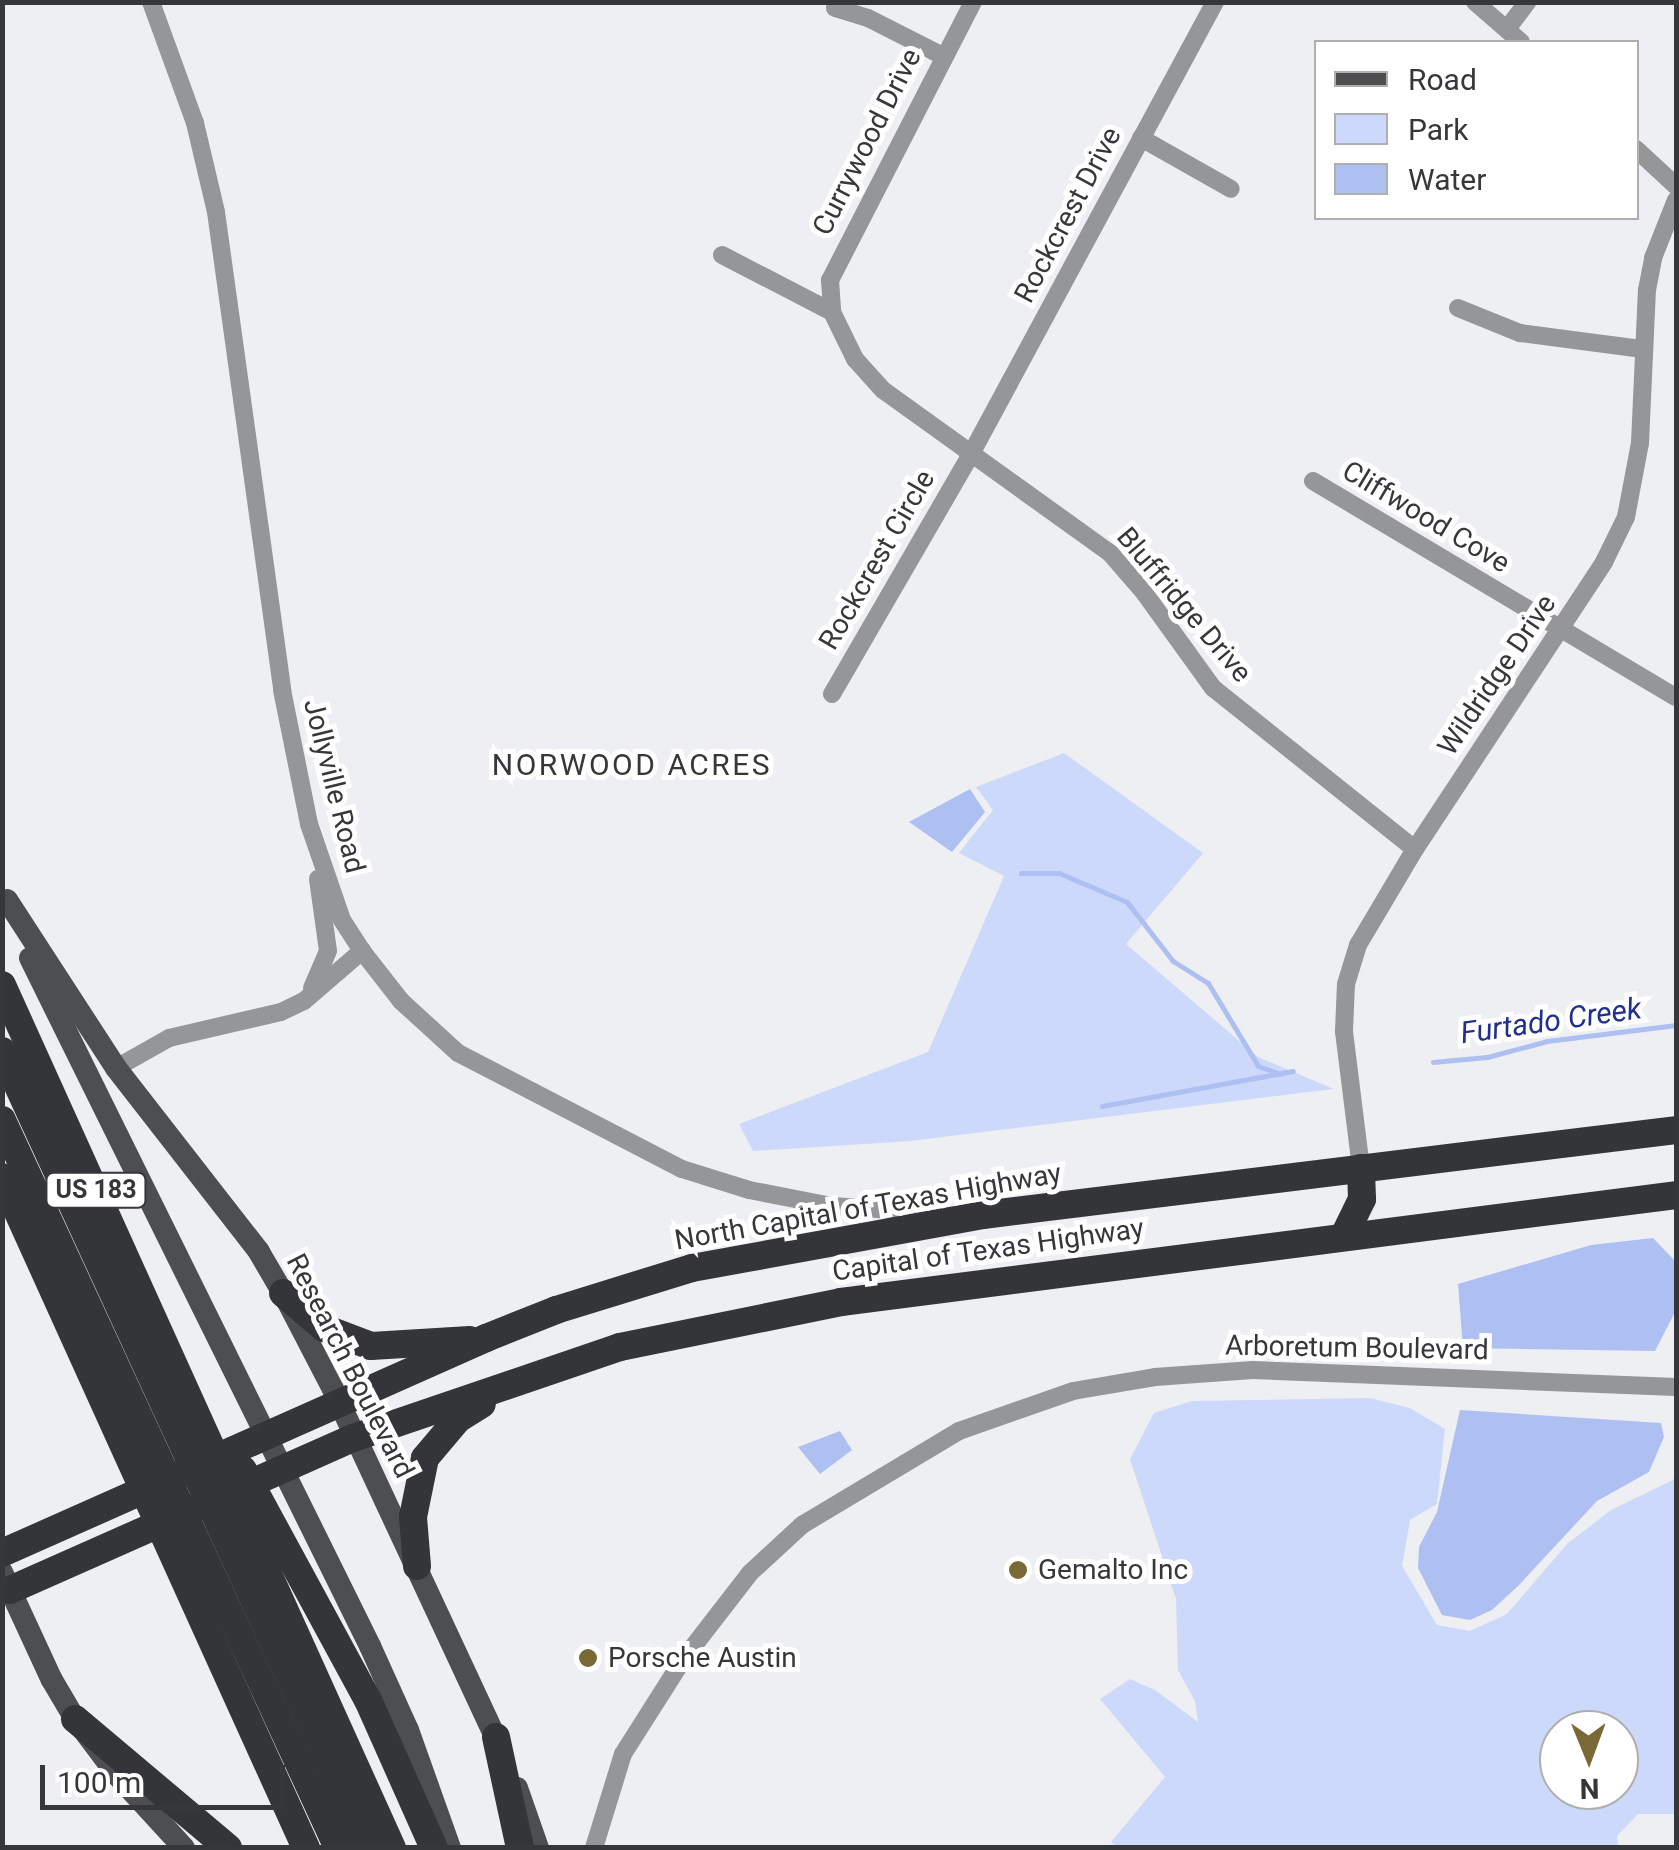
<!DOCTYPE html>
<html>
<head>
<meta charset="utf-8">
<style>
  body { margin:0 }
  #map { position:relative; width:1679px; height:1850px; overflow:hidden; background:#eeeff3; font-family:Roboto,sans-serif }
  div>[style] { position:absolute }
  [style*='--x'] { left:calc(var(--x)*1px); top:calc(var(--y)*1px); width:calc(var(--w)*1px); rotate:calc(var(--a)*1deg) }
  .green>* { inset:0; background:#cdd9fa }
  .water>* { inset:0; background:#aebff1 }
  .stream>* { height:5px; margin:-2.5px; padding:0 2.5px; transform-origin:2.5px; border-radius:2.5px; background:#aebff1 }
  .minor>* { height:18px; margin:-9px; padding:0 9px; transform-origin:9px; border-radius:9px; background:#959697 }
  .major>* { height:22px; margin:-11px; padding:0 11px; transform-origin:11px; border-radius:11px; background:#4d4e50 }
  .highway>* { height:28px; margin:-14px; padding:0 14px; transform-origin:14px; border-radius:14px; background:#343538 }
  .dots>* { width:28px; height:28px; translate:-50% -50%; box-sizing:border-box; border:5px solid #fff; border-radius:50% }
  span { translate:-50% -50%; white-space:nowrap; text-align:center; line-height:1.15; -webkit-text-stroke:10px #fff; paint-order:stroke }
  .shield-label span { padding:2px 8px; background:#fff; border:2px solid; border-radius:8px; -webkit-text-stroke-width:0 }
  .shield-label { font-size:25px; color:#363738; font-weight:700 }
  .street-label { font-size:28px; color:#363738 }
  .poi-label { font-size:28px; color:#363738 }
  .left { translate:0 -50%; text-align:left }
  .neighbourhood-label { font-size:30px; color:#363738; letter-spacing:2.5px }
  .water-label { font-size:30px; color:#21308b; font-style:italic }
  .frame { position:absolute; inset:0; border:5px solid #363738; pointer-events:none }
  .legend { position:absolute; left:1314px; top:40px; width:325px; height:180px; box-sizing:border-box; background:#fff; border:2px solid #afafaf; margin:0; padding:12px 18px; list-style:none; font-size:30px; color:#363738 }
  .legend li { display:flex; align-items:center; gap:20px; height:50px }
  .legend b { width:50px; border:2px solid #afafaf }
  .north { position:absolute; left:1539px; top:1710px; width:100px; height:100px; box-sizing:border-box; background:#fff; border:2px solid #afafaf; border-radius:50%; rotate:179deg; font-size:28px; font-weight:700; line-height:40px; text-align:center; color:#363738 }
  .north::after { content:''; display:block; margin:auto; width:35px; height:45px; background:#7a6836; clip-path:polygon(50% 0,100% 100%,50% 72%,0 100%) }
  .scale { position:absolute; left:40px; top:1765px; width:245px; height:45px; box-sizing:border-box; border:5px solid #363738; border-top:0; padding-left:12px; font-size:30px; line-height:35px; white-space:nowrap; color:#363738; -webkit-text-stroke:8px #fff; paint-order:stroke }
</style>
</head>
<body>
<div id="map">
  <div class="green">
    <div style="clip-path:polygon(1064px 753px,1203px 853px,1126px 944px,1258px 1057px,1334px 1089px,911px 1141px,753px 1151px,739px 1124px,928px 1052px,1004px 876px,959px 853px,993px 810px,976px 787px)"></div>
    <div style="clip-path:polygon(evenodd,1370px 1398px,1410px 1408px,1445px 1429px,1437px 1504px,1410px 1520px,1402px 1566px,1437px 1625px,1470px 1631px,1507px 1614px,1567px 1544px,1611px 1510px,1673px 1480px,1676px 1472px,1676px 1814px,1638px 1814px,1617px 1836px,1618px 1847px,1119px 1848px,1111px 1842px,1165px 1777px,1100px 1699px,1130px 1679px,1155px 1690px,1198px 1722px,1195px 1701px,1178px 1670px,1176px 1599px,1130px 1459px,1154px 1413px,1192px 1401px,1370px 1398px,1559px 1730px,1619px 1730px,1619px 1790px,1559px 1790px,1559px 1730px)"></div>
  </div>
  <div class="water">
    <div style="clip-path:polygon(970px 789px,985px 812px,952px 852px,909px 822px)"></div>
    <div style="clip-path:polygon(1653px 1238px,1676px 1262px,1675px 1312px,1655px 1351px,1463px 1348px,1458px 1284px,1591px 1245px)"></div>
    <div style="clip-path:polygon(1460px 1410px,1661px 1423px,1664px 1437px,1649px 1472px,1597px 1501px,1518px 1586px,1492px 1610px,1470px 1620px,1442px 1615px,1418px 1568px,1419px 1547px,1437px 1512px)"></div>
    <div style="clip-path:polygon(840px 1431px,852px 1450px,820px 1474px,798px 1447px)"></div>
  </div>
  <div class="stream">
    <div style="--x:1021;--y:873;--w:38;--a:0"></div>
    <div style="--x:1059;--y:873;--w:74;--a:23.1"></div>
    <div style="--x:1127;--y:902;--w:75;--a:52.1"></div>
    <div style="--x:1173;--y:961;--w:41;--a:32.2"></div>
    <div style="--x:1208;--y:983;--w:97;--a:58.9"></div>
    <div style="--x:1258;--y:1066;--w:23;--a:20"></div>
    <div style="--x:1433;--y:1062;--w:54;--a:-5.3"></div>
    <div style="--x:1487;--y:1057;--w:62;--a:-14.9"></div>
    <div style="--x:1547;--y:1041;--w:130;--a:-7.1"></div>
    <div style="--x:1102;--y:1106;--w:194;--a:-10.4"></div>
  </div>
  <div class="minor">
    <div style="--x:151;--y:2;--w:129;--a:70"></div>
    <div style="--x:195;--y:123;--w:91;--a:76.7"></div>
    <div style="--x:216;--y:212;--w:483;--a:82.1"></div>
    <div style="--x:282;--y:690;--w:137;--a:78.6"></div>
    <div style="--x:309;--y:824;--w:102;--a:71"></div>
    <div style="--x:342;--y:920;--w:37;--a:57"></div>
    <div style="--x:362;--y:951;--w:63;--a:52"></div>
    <div style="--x:401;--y:1001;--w:77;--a:42.4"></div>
    <div style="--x:458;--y:1053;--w:252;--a:27.4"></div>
    <div style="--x:682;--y:1169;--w:70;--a:17.4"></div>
    <div style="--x:749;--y:1190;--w:84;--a:11"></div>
    <div style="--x:831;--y:1206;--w:111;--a:3.6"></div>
    <div style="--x:973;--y:2;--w:313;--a:117.2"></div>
    <div style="--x:830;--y:280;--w:32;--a:86"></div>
    <div style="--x:832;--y:312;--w:52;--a:63.9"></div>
    <div style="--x:855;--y:359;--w:42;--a:47.9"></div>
    <div style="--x:883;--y:390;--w:279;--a:35.7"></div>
    <div style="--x:1110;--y:553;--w:50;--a:49"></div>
    <div style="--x:1143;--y:591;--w:120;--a:54.2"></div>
    <div style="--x:1213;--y:688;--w:258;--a:38.6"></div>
    <div style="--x:1475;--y:2;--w:61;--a:41"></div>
    <div style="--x:835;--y:8;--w:34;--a:17"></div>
    <div style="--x:868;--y:18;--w:84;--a:26.9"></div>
    <div style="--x:1507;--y:29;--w:34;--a:-53"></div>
    <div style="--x:1141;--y:138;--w:103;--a:29.5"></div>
    <div style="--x:1636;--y:149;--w:54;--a:42.8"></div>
    <div style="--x:722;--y:255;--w:124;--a:27.4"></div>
    <div style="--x:1458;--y:308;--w:67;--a:22"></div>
    <div style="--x:1520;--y:333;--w:122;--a:7.5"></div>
    <div style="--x:1313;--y:481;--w:422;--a:30.8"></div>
    <div style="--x:832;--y:694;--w:277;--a:-59.9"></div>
    <div style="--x:971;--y:454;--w:514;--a:-61.64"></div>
    <div style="--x:312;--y:988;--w:40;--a:-66.6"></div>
    <div style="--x:328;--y:951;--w:73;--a:-97.9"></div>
    <div style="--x:116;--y:1068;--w:61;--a:-29.5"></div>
    <div style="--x:169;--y:1038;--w:115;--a:-13.1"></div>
    <div style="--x:281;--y:1012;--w:25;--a:-26"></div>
    <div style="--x:304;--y:1001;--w:77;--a:-40.8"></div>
    <div style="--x:1361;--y:1168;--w:138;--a:-97.1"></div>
    <div style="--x:1344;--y:1031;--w:47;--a:-87.6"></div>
    <div style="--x:1346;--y:984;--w:41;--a:-72.9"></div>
    <div style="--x:1358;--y:945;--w:112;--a:-59.3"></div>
    <div style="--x:1415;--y:849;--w:344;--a:-56.6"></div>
    <div style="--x:1604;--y:562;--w:50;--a:-63.9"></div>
    <div style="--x:1626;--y:517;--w:75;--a:-79.3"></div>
    <div style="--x:1640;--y:443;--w:153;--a:-87.4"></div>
    <div style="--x:1647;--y:290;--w:33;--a:-79"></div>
    <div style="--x:1653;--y:258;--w:62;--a:-68.4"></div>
    <div style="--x:594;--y:1848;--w:98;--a:-72.9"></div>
    <div style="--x:623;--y:1754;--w:110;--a:-57.6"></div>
    <div style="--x:682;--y:1661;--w:111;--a:-52.3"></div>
    <div style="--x:750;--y:1573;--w:71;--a:-42.7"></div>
    <div style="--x:802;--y:1525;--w:183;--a:-30.9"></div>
    <div style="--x:959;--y:1431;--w:121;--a:-19.3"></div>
    <div style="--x:1073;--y:1391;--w:83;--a:-9.7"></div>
    <div style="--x:1155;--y:1377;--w:98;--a:-4.1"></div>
    <div style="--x:1253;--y:1370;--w:423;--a:2.3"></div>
  </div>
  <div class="major">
    <div style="--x:7;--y:900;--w:200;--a:57"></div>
    <div style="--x:116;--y:1068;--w:233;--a:52.1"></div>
    <div style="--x:259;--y:1252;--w:48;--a:59.7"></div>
    <div style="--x:283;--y:1293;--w:108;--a:62.5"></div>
    <div style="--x:333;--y:1389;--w:397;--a:65"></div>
    <div style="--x:30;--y:958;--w:767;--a:63.7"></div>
    <div style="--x:370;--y:1646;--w:92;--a:65.7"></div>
    <div style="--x:408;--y:1730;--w:125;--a:70.4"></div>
    <div style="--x:2;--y:1572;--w:119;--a:65.2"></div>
    <div style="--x:52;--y:1680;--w:45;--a:59.5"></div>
    <div style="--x:75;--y:1719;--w:71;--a:53"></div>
    <div style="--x:118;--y:1776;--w:98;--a:47.5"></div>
    <div style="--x:517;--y:1788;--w:64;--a:70.7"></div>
  </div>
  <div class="highway">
    <div style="--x:2;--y:985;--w:947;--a:65.68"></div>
    <div style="--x:2;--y:1051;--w:877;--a:65.33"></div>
    <div style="--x:2;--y:1120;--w:802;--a:65.22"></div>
    <div style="--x:2;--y:1177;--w:737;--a:65.63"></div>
    <div style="--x:1345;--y:1234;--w:39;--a:-64"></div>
    <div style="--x:1362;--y:1199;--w:31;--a:-92"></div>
    <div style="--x:283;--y:1293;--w:54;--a:40.5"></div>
    <div style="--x:324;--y:1328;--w:50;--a:21"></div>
    <div style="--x:371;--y:1346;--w:99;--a:-3.5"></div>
    <div style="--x:243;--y:1470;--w:262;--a:61.5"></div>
    <div style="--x:368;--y:1700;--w:162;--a:66"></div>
    <div style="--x:2;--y:1553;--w:530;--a:-23.95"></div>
    <div style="--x:486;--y:1338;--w:75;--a:-21.8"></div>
    <div style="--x:556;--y:1310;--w:142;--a:-17.2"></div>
    <div style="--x:692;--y:1268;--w:296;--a:-10.3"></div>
    <div style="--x:983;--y:1215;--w:698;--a:-6.99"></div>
    <div style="--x:417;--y:1566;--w:49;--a:-94.7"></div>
    <div style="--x:413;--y:1517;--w:60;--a:-78.5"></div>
    <div style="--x:425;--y:1458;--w:51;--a:-49.8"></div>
    <div style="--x:458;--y:1419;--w:28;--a:-32"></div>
    <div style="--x:10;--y:1590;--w:375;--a:-23.9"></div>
    <div style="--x:353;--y:1438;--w:282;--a:-18.8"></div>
    <div style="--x:620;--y:1347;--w:226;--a:-11.5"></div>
    <div style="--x:841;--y:1302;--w:842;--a:-7.3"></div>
    <div style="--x:75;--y:1719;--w:200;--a:40.1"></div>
    <div style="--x:496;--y:1737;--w:114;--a:77.8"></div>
  </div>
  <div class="dots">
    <div style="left:1018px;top:1570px;background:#7a6836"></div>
    <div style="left:588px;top:1658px;background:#7a6836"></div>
  </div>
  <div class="shield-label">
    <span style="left:96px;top:1190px">US 183</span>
  </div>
  <div class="street-label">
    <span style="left:867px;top:142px;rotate:-63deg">Currywood Drive</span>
    <span style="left:1068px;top:215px;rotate:-62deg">Rockcrest Drive</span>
    <span style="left:1426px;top:517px;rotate:31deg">Cliffwood Cove</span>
    <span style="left:877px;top:560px;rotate:-60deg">Rockcrest Circle</span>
    <span style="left:1184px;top:605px;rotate:50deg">Bluffridge Drive</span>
    <span style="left:1497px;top:675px;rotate:-56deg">Wildridge Drive</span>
    <span style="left:334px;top:786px;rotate:76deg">Jollyville Road</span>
    <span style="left:868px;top:1207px;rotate:-10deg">North Capital of Texas Highway</span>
    <span style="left:988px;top:1250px;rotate:-8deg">Capital of Texas Highway</span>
    <span style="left:1357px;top:1348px;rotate:1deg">Arboretum Boulevard</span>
    <span style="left:350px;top:1366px;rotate:63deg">Research Boulevard</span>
  </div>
  <div class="poi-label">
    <span class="left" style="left:1038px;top:1570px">Gemalto Inc</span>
    <span class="left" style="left:608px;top:1658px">Porsche Austin</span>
  </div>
  <div class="neighbourhood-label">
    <span style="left:632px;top:765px">NORWOOD ACRES</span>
  </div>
  <div class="water-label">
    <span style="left:1551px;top:1021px;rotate:-8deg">Furtado Creek</span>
  </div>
  <div class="frame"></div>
  <ul class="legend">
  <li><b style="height:12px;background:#4d4e50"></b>Road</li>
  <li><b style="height:28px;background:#cdd9fa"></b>Park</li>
  <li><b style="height:28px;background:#aebff1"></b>Water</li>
  </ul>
  <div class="north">N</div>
  <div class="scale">100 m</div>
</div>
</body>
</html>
